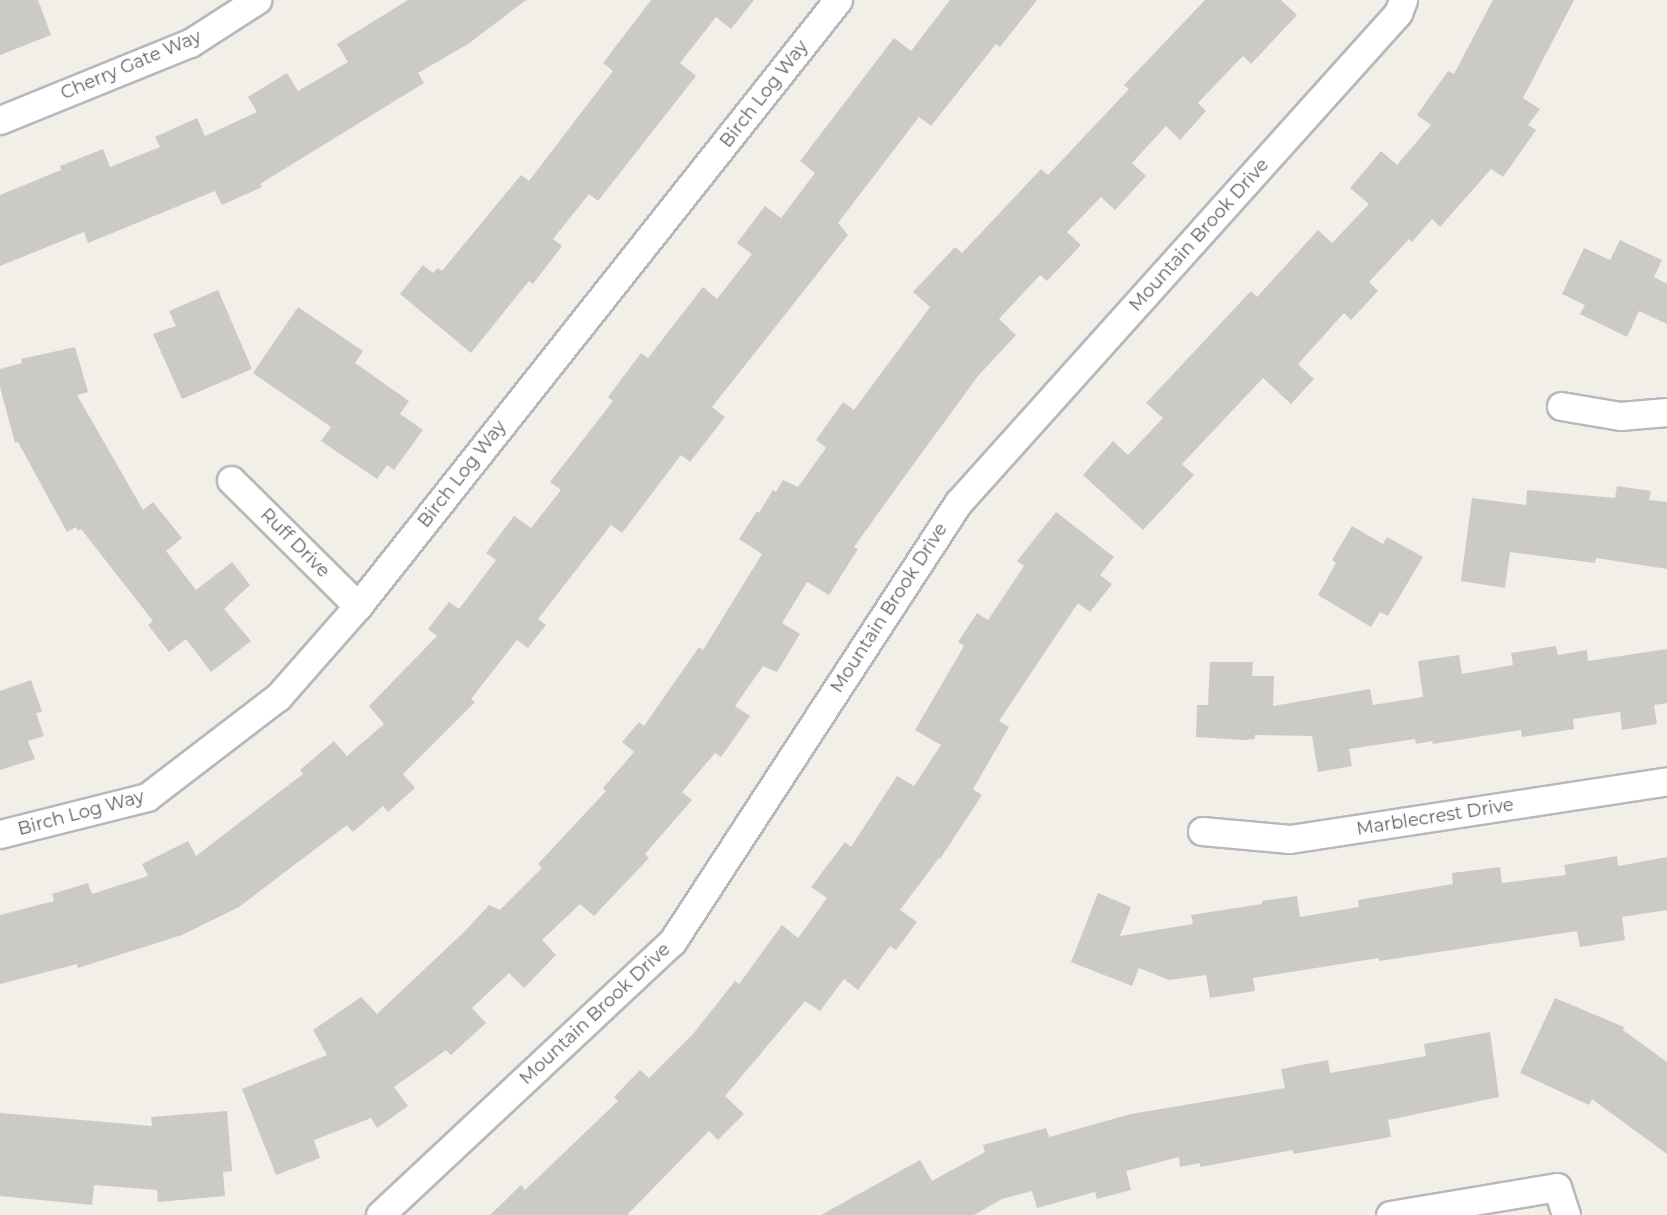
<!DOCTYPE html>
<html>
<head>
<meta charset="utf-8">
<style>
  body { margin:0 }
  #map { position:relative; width:1667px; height:1215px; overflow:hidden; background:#f1efe8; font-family:Montserrat,sans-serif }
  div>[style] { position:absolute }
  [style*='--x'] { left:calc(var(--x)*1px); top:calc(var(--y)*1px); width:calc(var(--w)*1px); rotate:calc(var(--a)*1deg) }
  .building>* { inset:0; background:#cccac5 }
  .roads { filter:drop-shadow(2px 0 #b5b8bc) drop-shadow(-2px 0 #b5b8bc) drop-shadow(0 2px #b5b8bc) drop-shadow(0 -2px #b5b8bc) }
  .minor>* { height:27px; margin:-13.5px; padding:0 13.5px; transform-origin:13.5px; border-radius:13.5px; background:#fff }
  span { translate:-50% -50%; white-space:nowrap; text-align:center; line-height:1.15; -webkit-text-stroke:4.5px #fff; paint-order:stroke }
  .street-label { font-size:18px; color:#5f6368 }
</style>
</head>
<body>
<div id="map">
  <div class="building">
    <div style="clip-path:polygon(0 0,38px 0,51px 35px,0 55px)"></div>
    <div style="clip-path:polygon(408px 0,526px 0,468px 44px,418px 73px,424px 83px,260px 184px,262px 187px,222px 205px,215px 191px,88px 243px,84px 232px,0 266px,0 195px,61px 170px,60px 166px,103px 149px,110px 167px,160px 147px,155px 137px,197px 118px,205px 136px,257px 112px,248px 97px,287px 73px,298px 91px,348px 62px,337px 44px)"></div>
    <div style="clip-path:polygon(651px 0,754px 0,731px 29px,716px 17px,680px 63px,696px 76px,598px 201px,589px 194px,553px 239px,562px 246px,533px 284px,529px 281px,471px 353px,400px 294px,423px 265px,433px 273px,438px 268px,442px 271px,521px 175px,529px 181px,613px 71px,603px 63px)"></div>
    <div style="clip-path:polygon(950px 0,1037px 0,1000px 47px,996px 44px,931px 126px,919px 117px,838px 223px,848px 235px,712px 407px,725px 417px,690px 462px,681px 455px,622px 533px,611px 525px,538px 619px,546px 625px,528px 648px,517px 640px,471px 699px,475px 702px,403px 774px,415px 788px,388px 812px,383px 806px,353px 832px,347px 825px,239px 907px,182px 935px,78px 968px,77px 964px,0 984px,0 915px,54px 901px,52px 894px,88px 883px,92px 894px,148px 876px,142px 864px,188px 841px,196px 856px,303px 774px,300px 770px,334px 741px,347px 756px,384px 724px,369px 706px,437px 636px,428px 629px,449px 602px,459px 609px,496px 560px,486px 553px,514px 516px,531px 528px,561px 490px,550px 482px,613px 401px,608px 397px,641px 353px,648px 358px,703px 287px,717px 299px,752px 254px,737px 243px,765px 206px,781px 218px,815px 173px,800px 161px,894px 38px,911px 51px)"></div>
    <div style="clip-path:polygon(1205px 0,1281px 0,1297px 15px,1251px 64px,1243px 56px,1237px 62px,1198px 103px,1206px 111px,1180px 140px,1166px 126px,1132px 163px,1146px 176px,1115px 210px,1101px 197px,1067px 232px,1081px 245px,1047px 281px,1040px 275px,999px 319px,1016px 335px,978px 376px,902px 480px,854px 547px,858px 549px,829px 595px,807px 582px,782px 623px,800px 634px,777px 672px,763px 666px,735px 706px,750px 716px,721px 757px,715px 753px,682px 792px,692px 800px,645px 854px,649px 858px,594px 916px,580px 904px,542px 940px,556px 955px,524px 988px,509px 973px,472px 1008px,486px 1023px,451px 1055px,446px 1050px,394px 1087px,408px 1106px,377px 1128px,371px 1118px,314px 1140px,320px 1158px,276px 1175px,242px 1089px,327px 1055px,313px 1030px,361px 997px,377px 1014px,466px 930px,489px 905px,500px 910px,542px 868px,538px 864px,606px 791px,603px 788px,634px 752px,622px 742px,639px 722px,644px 726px,699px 647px,703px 650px,762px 554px,739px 539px,757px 511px,759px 513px,773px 490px,776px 492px,783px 480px,798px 487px,826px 448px,816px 440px,843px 402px,854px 410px,930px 307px,913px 292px,955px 247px,962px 253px,1041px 169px,1048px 175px,1129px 89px,1124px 85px)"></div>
    <div style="clip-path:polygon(1493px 0,1574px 0,1523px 98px,1540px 109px,1528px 125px,1536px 130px,1503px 177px,1491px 169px,1440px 227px,1432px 219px,1412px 242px,1409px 239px,1369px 282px,1378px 291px,1351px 320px,1344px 313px,1298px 364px,1314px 379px,1291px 404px,1263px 378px,1182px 464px,1194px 475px,1143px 530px,1083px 475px,1113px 441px,1128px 455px,1163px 418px,1146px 403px,1251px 291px,1257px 297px,1318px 230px,1332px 243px,1369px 204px,1350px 188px,1381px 151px,1397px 165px,1431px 125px,1417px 115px,1448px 71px,1454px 74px)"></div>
    <div style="clip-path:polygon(1620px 240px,1662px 260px,1654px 277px,1667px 284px,1667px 324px,1639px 311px,1627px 337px,1580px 314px,1585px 305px,1562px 294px,1584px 248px,1610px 260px)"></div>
    <div style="clip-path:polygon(218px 290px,252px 369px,182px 399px,153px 334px,176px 326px,169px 311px)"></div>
    <div style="clip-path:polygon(298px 307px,363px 351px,355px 363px,409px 401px,400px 414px,423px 430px,394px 470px,387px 465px,377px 479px,321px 441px,331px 427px,253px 373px)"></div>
    <div style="clip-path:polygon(75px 347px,88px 392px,77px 395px,143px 510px,153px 502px,182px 538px,166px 551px,196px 590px,232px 562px,250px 585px,224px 609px,251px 641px,211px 672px,186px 639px,169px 652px,148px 625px,153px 621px,81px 529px,78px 531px,76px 527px,67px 532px,18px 442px,15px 443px,0 387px,0 369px,22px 363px,21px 359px)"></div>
    <div style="clip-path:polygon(1617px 486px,1651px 491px,1649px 500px,1667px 502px,1667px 569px,1596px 558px,1595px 563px,1510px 552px,1505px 588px,1461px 581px,1472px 498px,1526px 505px,1527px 490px,1615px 498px)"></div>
    <div style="clip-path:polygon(1056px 512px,1114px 557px,1100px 575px,1112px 584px,1090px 612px,1078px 603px,999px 721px,1009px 727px,973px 789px,982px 795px,940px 859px,939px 858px,900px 910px,917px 922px,896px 950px,890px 946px,858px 990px,844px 979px,820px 1011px,805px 1001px,725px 1096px,744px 1114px,718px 1140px,709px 1131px,627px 1215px,490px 1215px,521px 1185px,525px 1190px,618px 1101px,614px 1097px,640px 1070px,649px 1078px,693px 1034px,735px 981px,739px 984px,782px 925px,798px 938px,827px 898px,811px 887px,845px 842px,851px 847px,897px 776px,914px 786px,941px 745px,915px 730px,964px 646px,958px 642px,977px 613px,988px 620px,1024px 566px,1017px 561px)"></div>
    <div style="clip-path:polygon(1352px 526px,1383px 544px,1387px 537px,1423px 557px,1388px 616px,1380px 612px,1371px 627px,1318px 595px,1336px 563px,1332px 560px)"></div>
    <div style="clip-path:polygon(1556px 646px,1558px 655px,1587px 650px,1588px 661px,1667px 649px,1667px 703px,1654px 705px,1657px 724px,1622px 730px,1620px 712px,1573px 719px,1574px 729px,1522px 737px,1521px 730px,1433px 744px,1432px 741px,1416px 744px,1415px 739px,1349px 749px,1352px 766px,1318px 772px,1312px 736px,1255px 735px,1255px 739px,1244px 740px,1196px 737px,1197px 705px,1208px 705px,1210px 662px,1253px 662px,1252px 676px,1274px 676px,1273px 706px,1370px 689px,1373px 705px,1423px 697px,1418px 661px,1459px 655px,1462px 674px,1513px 665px,1511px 653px)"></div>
    <div style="clip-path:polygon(31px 680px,42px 712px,36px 713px,44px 736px,28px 741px,35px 759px,0 770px,0 691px)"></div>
    <div style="clip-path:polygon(1617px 856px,1618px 866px,1667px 857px,1667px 910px,1622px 917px,1625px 940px,1580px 947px,1577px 931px,1379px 961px,1379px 958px,1253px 978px,1255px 991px,1210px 998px,1206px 975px,1169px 980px,1139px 968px,1132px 986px,1071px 962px,1098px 893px,1131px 907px,1120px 936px,1193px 924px,1191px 915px,1262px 904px,1262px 901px,1297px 896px,1300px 917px,1359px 907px,1358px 900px,1453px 884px,1452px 873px,1500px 867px,1502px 883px,1566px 875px,1564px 865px)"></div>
    <div style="clip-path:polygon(1555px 998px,1624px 1027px,1623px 1030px,1667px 1062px,1667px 1154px,1592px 1099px,1589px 1105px,1520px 1073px)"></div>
    <div style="clip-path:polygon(1490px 1032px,1499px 1097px,1388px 1120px,1391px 1137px,1293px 1154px,1293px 1150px,1200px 1167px,1200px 1163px,1180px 1167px,1179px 1157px,1126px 1171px,1131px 1190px,1097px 1199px,1095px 1192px,1037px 1208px,1032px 1191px,1002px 1199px,974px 1215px,821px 1215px,920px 1160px,932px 1181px,985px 1152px,983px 1145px,1046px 1128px,1049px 1137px,1131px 1114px,1285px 1088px,1281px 1069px,1328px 1060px,1330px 1073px,1426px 1056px,1424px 1044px)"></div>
    <div style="clip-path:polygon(227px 1111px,232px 1171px,223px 1172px,225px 1196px,158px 1202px,157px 1190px,94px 1185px,92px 1205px,0 1196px,0 1113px,152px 1126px,151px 1117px)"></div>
  </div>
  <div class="roads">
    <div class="minor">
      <div style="--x:0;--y:120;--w:205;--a:-22.1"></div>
      <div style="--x:190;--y:43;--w:80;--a:-32.7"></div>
      <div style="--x:1561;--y:406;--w:60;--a:9.6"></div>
      <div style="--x:1620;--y:416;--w:47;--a:-4.9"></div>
      <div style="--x:231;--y:480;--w:179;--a:44.8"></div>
      <div style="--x:1202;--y:831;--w:88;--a:5.2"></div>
      <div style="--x:1290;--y:839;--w:381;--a:-8.7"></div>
      <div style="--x:0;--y:834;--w:152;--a:-14.1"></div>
      <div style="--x:147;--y:797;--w:165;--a:-37.4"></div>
      <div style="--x:278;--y:697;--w:121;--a:-48.7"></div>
      <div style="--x:358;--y:606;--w:773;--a:-51.62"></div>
      <div style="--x:380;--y:1215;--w:400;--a:-43.1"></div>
      <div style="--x:672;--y:942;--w:524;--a:-56.92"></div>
      <div style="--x:958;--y:503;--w:659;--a:-48.08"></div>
      <div style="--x:1398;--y:13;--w:14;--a:-69"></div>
      <div style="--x:1390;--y:1215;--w:169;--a:-9.5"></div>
      <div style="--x:1557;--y:1187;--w:29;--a:72"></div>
    </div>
  </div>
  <div class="street-label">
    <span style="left:131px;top:65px;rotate:-23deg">Cherry Gate Way</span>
    <span style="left:764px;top:94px;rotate:-52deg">Birch Log Way</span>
    <span style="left:1199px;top:235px;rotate:-48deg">Mountain Brook Drive</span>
    <span style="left:462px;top:474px;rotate:-52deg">Birch Log Way</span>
    <span style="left:295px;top:543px;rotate:45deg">Ruff Drive</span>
    <span style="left:889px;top:608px;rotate:-57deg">Mountain Brook Drive</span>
    <span style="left:81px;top:813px;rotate:-15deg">Birch Log Way</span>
    <span style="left:1435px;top:817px;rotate:-9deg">Marblecrest Drive</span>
    <span style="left:595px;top:1014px;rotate:-43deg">Mountain Brook Drive</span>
  </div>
</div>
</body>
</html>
